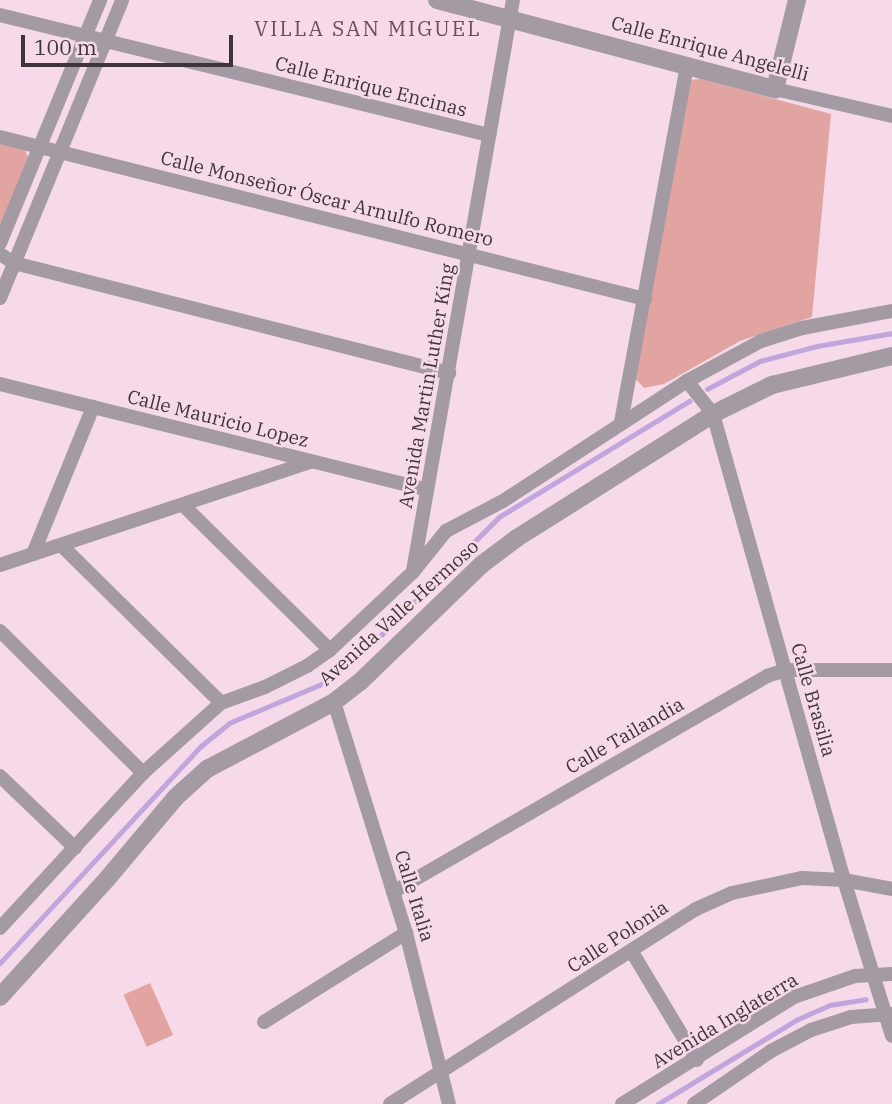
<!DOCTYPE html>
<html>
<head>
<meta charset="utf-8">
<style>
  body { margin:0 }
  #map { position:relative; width:892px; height:1104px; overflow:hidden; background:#f7dae9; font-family:"IBM Plex Serif",serif }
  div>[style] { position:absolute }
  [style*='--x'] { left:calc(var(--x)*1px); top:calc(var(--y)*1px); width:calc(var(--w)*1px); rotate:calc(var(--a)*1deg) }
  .green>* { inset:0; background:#e1a4a1; transform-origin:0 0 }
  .stream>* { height:4.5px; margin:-2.25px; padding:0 2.25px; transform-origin:2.25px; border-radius:2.25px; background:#c0a6dc }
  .minor>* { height:14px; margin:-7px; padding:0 7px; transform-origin:7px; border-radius:7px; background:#a39aa4 }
  .tertiary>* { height:18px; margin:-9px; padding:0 9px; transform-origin:9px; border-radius:9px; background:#a39aa4 }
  span { translate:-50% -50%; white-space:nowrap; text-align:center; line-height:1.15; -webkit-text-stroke:5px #f7dae9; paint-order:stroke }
  .street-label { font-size:19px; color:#3f343a }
  .neighbourhood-label { font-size:21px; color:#674f5c; letter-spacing:2px }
  .scale { position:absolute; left:21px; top:35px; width:212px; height:32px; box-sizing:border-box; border:4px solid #3f343a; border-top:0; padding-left:9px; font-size:21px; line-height:24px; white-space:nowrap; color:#3f343a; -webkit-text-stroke:5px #f7dae9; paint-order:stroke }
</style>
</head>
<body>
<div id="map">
  <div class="green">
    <div style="clip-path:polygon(701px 79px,831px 114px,812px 317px,740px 341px,664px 384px,644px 388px,634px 377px,690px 80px)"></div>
    <div style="clip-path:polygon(0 144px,25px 150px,29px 159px,0 228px)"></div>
    <div style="left:150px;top:983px;width:57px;height:29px;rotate:66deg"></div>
  </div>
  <div class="stream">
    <div style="--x:707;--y:389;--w:60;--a:-27.8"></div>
    <div style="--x:760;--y:361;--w:59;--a:-14.7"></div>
    <div style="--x:817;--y:346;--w:76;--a:-9.8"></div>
    <div style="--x:0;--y:963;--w:296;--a:-47.2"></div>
    <div style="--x:201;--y:746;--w:36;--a:-39"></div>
    <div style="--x:229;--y:723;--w:101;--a:-22.8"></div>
    <div style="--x:322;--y:684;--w:74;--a:-39.5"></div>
    <div style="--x:379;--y:637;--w:170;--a:-45"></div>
    <div style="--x:499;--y:517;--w:223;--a:-31.4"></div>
    <div style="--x:658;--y:1104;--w:162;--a:-31.3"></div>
    <div style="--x:796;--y:1020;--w:37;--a:-24"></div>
    <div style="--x:830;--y:1005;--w:36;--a:-9"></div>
  </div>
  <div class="minor">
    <div style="--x:0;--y:15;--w:504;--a:13.79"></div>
    <div style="--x:775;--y:89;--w:120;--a:13"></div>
    <div style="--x:0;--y:137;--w:665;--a:14.1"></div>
    <div style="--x:0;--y:243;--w:263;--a:-67.6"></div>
    <div style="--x:0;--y:254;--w:17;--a:33"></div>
    <div style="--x:14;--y:263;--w:449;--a:14.2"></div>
    <div style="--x:0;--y:298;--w:322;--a:-67.7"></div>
    <div style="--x:687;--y:381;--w:42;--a:51.8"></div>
    <div style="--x:713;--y:414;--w:484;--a:74.3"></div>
    <div style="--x:844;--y:880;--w:163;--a:72.9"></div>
    <div style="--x:0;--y:384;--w:440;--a:13.9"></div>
    <div style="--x:621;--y:422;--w:362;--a:-79.5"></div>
    <div style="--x:183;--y:505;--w:206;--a:44.6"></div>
    <div style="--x:62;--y:546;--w:223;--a:44.6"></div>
    <div style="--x:33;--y:554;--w:159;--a:-67.8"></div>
    <div style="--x:0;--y:565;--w:327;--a:-18.4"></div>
    <div style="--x:413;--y:571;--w:580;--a:-80.07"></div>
    <div style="--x:0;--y:631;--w:202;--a:44.8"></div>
    <div style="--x:334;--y:702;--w:242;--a:72.7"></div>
    <div style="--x:406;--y:933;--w:176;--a:75.9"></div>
    <div style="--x:0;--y:776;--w:104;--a:43.8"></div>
    <div style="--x:393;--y:892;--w:432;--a:-30"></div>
    <div style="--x:767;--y:676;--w:19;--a:-18"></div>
    <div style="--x:785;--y:670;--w:107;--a:0"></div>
    <div style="--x:0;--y:928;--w:211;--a:-47.3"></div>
    <div style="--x:143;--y:773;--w:105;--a:-41.9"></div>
    <div style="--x:221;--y:703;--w:47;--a:-20"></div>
    <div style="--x:265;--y:687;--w:47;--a:-26.6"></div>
    <div style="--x:307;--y:666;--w:28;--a:-35"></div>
    <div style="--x:330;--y:650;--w:114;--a:-43.2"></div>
    <div style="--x:413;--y:572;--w:53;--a:-51.2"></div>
    <div style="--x:446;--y:531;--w:64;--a:-27.8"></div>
    <div style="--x:503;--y:501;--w:220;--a:-33.1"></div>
    <div style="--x:687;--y:381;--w:84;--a:-28.4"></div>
    <div style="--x:761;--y:341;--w:43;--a:-17.6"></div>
    <div style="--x:802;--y:328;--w:92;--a:-10.7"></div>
    <div style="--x:632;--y:952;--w:126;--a:59"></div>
    <div style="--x:264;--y:1022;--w:168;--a:-32.1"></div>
    <div style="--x:390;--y:1104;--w:363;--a:-32.5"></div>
    <div style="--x:696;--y:909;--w:39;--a:-24"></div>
    <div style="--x:732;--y:893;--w:72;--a:-12.1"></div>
    <div style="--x:802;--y:878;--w:42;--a:2.7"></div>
    <div style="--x:844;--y:880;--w:49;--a:10.6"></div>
    <div style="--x:622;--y:1104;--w:203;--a:-31.9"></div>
    <div style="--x:794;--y:997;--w:65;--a:-19"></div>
    <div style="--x:855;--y:976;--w:37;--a:-3"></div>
    <div style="--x:694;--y:1104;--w:93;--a:-34.5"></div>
    <div style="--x:771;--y:1051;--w:45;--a:-27.7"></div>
    <div style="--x:811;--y:1030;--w:42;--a:-18"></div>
    <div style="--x:851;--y:1017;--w:41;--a:-4.2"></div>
  </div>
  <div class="tertiary">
    <div style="--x:437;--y:0;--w:350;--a:14.8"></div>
    <div style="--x:775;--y:89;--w:92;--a:-76.1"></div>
    <div style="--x:0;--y:997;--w:159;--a:-47.8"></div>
    <div style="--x:107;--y:879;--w:107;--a:-49.9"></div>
    <div style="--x:176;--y:797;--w:42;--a:-42.1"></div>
    <div style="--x:207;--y:769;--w:144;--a:-27.8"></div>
    <div style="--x:334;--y:702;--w:34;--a:-38"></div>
    <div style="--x:361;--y:681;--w:167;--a:-44"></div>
    <div style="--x:481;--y:565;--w:45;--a:-36.9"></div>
    <div style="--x:517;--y:538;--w:232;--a:-32.3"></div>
    <div style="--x:713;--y:414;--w:66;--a:-26.2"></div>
    <div style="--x:772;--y:385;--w:123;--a:-13.6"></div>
  </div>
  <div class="street-label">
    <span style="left:710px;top:49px;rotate:15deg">Calle Enrique Angelelli</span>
    <span style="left:371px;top:87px;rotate:14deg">Calle Enrique Encinas</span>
    <span style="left:327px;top:199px;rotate:14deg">Calle Monseñor Óscar Arnulfo Romero</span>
    <span style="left:427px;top:386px;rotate:-80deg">Avenida Martin Luther King</span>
    <span style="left:218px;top:419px;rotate:14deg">Calle Mauricio Lopez</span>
    <span style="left:399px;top:613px;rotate:-42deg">Avenida Valle Hermoso</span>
    <span style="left:813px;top:700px;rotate:74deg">Calle Brasilia</span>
    <span style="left:625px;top:736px;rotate:-30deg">Calle Tailandia</span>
    <span style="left:414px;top:896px;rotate:73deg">Calle Italia</span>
    <span style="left:618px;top:937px;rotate:-33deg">Calle Polonia</span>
    <span style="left:725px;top:1021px;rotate:-31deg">Avenida Inglaterra</span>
  </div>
  <div class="neighbourhood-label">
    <span style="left:368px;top:28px">VILLA SAN MIGUEL</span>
  </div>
  <div class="scale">100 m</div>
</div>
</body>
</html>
